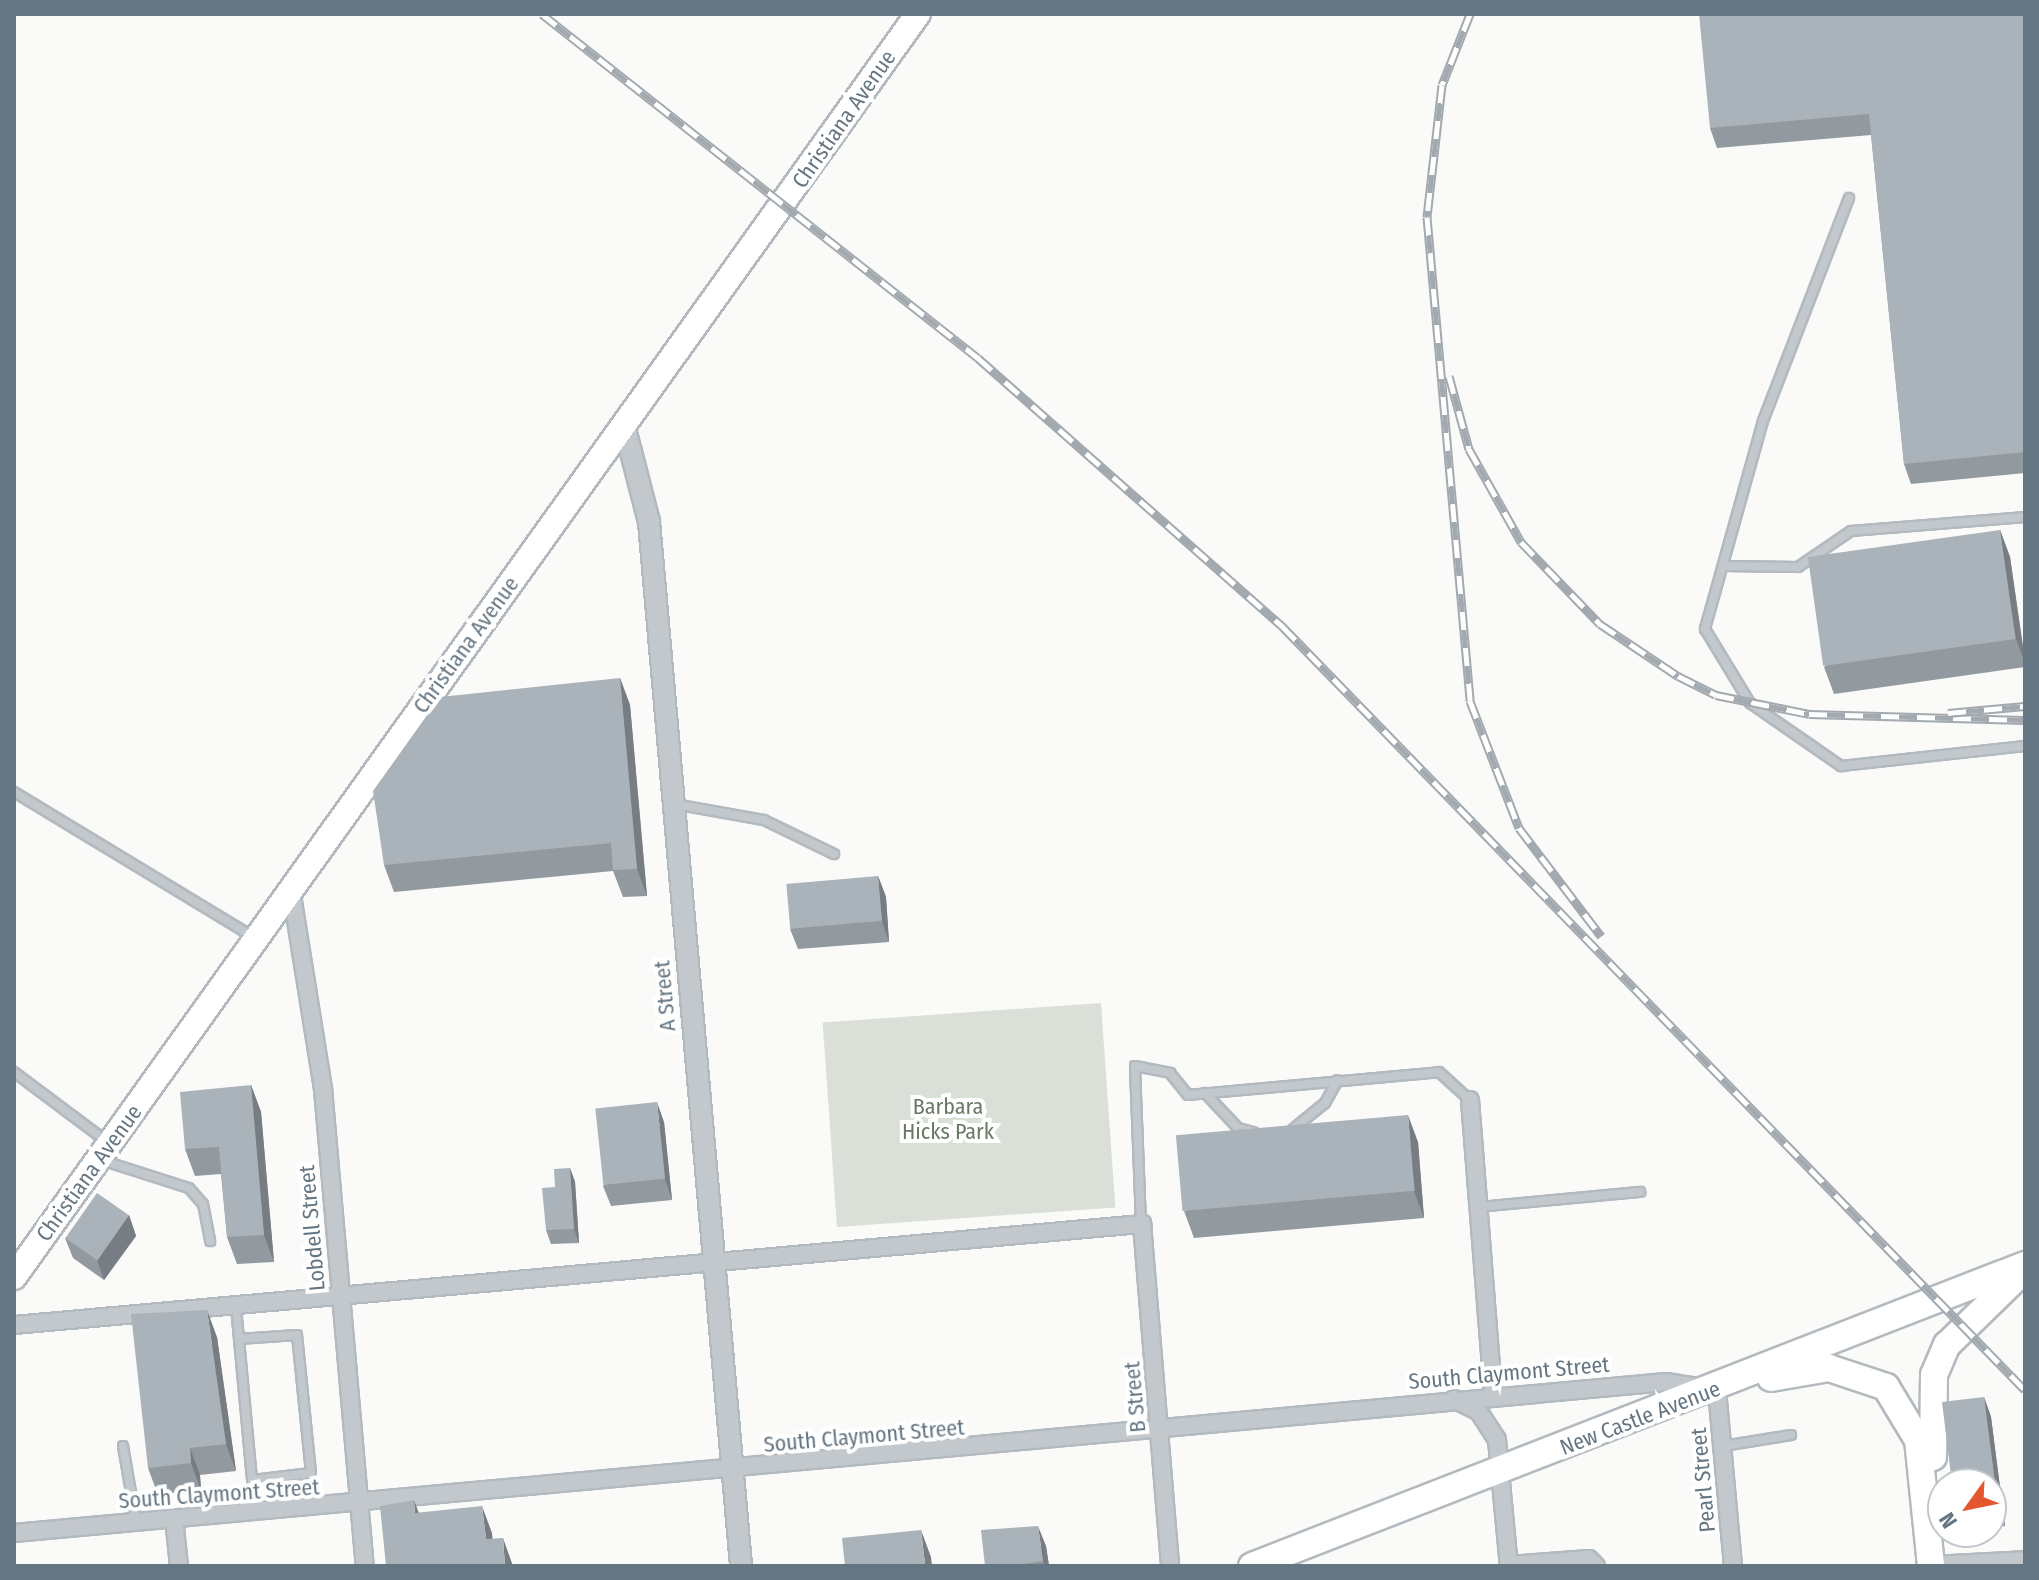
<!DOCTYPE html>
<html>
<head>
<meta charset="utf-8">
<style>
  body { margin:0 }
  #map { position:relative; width:2039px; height:1580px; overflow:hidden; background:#fafaf8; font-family:"Fira Sans Condensed",sans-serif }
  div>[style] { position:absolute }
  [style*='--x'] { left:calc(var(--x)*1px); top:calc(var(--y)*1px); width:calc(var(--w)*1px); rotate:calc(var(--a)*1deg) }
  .green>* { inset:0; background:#dadfd7; transform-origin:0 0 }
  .roads { filter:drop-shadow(2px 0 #b3babf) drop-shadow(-2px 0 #b3babf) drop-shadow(0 2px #b3babf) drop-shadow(0 -2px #b3babf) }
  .service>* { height:8px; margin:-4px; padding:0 4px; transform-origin:4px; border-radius:4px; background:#c3c8cc }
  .minor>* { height:16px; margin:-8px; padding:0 8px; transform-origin:8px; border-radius:8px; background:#c3c8cc }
  .tertiary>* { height:20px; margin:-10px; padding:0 10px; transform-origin:10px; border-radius:10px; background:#c3c8cc }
  .secondary>* { height:24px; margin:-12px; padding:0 12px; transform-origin:12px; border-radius:12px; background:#fff }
  .primary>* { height:26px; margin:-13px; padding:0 13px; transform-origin:13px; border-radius:13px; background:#fff }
  .rail>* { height:9px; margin-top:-4.5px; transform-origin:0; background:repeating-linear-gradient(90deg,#fff 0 18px,#a2aab0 0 36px); box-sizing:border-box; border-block:2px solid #a2aab0 }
  .wall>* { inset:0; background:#929a9f }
  .shaded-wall>* { inset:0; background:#777d82 }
  .building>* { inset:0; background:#aab3b9; transform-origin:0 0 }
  span { translate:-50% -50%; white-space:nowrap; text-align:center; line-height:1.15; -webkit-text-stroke:8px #fff; paint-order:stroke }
  .street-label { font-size:22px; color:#657683 }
  .park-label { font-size:22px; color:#687a64 }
  .frame { position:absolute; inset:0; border:16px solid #657683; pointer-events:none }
  .north { position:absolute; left:1927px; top:1468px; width:80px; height:80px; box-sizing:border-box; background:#fff; border:2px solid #c1c8cd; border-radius:50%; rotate:237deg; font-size:22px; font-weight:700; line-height:32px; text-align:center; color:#657683 }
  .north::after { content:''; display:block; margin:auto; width:28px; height:36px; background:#e4572e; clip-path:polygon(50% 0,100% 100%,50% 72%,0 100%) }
</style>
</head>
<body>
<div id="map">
  <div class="green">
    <div style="left:1101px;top:1003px;width:205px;height:279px;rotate:86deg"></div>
  </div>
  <div class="roads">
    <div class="service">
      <div style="--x:1849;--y:198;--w:239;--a:111.1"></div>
      <div style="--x:1763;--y:421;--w:216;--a:105.6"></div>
      <div style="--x:1705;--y:629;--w:87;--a:58.7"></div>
      <div style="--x:1750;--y:703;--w:111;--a:34.7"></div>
      <div style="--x:1841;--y:766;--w:185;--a:-6.2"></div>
      <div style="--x:1723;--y:566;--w:75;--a:0.8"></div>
      <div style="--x:1798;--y:567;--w:64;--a:-34.2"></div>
      <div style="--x:1851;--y:531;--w:175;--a:-4.6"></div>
      <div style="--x:14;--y:792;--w:282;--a:31.2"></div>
      <div style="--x:674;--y:804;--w:91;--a:10.1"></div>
      <div style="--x:764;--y:820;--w:78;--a:25.9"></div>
      <div style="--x:14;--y:1072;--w:119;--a:36.8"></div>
      <div style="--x:1205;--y:1093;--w:48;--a:46.7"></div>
      <div style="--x:1238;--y:1128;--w:16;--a:15"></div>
      <div style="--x:1293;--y:1129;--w:41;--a:-39.1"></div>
      <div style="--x:1325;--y:1103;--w:26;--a:-61"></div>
      <div style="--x:101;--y:1160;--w:92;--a:17.7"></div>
      <div style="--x:189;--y:1188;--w:21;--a:49"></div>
      <div style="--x:203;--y:1204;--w:38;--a:79"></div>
      <div style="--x:1478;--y:1207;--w:163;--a:-5.3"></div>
      <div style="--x:1141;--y:1224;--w:158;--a:-92.2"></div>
      <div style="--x:1135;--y:1066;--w:36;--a:11"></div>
      <div style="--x:1170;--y:1073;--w:28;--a:51"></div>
      <div style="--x:1188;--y:1095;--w:252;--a:-5.2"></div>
      <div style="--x:1439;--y:1072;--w:42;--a:42.1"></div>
      <div style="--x:236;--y:1307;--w:205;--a:84.7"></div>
      <div style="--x:239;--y:1339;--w:58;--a:-3.9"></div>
      <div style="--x:297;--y:1335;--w:139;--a:84.2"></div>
      <div style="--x:311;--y:1473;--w:59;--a:173.2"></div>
      <div style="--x:123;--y:1446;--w:76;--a:80.2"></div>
      <div style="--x:1723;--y:1446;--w:69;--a:-9.2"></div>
    </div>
    <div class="minor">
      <div style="--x:291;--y:889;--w:203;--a:80.9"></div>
      <div style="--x:323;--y:1089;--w:479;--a:85"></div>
      <div style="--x:1470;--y:1100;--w:296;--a:85.5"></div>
      <div style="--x:14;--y:1325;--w:1133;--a:-5.12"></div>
      <div style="--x:1142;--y:1224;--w:343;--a:85.3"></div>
      <div style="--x:1454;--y:1399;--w:28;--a:27"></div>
      <div style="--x:1479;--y:1412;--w:33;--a:57"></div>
      <div style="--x:1497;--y:1440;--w:127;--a:84.6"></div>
      <div style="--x:174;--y:1518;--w:48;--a:84.1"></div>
      <div style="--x:14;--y:1533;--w:1659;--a:-5.22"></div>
      <div style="--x:1666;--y:1382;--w:52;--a:8.9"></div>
      <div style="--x:1717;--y:1390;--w:177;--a:84.8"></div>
      <div style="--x:1509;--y:1565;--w:80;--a:-4.3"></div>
      <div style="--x:1589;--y:1559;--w:10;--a:45"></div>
      <div style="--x:1931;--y:1565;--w:94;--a:-3"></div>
    </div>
    <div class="tertiary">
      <div style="--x:624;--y:425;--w:100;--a:75.5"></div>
      <div style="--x:649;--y:522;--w:1048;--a:84.96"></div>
    </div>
    <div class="secondary">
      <div style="--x:14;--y:1277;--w:1553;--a:-54.41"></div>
    </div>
    <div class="primary">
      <div style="--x:1771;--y:1378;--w:59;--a:-9.8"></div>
      <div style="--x:1829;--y:1368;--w:60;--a:18.4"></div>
      <div style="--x:1886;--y:1387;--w:62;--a:58.9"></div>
      <div style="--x:1918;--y:1440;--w:127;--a:84.1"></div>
      <div style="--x:1933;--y:1457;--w:82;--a:-89.3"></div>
      <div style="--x:1934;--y:1375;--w:33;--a:-67"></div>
      <div style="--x:1947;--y:1345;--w:105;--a:-44.2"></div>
      <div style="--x:1252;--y:1566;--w:830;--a:-21.28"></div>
    </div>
  </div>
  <div class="rail">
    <div style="--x:542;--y:14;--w:555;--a:38.27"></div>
    <div style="--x:978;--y:358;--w:407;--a:41.4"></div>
    <div style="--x:1283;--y:627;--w:1064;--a:45.8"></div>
    <div style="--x:1470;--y:14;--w:76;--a:111.5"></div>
    <div style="--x:1442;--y:85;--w:133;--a:96.5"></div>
    <div style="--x:1427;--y:217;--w:486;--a:84.9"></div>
    <div style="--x:1470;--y:701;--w:136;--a:68.9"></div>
    <div style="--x:1519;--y:828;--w:136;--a:52.8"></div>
    <div style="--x:1449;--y:376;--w:76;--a:74.7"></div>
    <div style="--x:1469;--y:449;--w:107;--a:60.8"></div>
    <div style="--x:1521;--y:542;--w:114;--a:46.1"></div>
    <div style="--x:1600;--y:624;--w:94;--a:33.7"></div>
    <div style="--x:1678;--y:676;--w:42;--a:26.6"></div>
    <div style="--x:1716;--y:695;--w:95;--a:11.5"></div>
    <div style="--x:1809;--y:714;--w:216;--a:1.6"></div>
    <div style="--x:1948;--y:713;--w:77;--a:-5.2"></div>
  </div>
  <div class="wall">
    <div style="clip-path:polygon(2025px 14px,2025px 473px,1911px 484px,1904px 464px,1871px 135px,1717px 148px,1710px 128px)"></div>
    <div style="clip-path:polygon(2000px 530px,2010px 557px,2025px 659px,2025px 667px,1834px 694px,1824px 667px)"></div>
    <div style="clip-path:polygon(620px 678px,630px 705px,647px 896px,623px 897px,613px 871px,394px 892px,384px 865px)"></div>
    <div style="clip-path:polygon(878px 876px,886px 897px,889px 942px,798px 949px,790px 929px)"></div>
    <div style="clip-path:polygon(251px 1085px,261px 1112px,274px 1262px,237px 1264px,227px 1237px,221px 1174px,195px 1176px,185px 1149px)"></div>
    <div style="clip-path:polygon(664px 1122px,672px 1200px,611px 1206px,603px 1186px)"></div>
    <div style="clip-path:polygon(1418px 1142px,1424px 1218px,1194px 1238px,1184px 1211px)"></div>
    <div style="clip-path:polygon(570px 1168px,575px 1182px,579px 1243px,551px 1244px,546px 1230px,555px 1187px)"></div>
    <div style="clip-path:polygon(129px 1215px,136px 1236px,104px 1280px,73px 1258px,65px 1238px)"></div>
    <div style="clip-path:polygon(217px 1337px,236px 1471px,200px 1475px,201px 1490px,158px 1495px,148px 1468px)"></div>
    <div style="clip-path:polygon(1984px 1397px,1991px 1417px,2005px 1526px,1991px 1528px,1991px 1484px)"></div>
    <div style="clip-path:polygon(1046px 1546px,1049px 1566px,985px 1566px)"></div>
  </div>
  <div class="shaded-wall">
    <div style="clip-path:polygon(2000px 530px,2010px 557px,2025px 663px,2016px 639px)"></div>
    <div style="clip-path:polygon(620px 678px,630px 705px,647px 896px,637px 869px)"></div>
    <div style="clip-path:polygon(878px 876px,886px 897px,889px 942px,882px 921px)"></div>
    <div style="clip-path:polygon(251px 1085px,261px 1112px,274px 1262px,264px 1235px)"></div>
    <div style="clip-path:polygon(657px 1102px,664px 1122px,672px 1200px,665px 1179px)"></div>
    <div style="clip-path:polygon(1408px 1115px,1418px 1142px,1424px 1218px,1414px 1191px)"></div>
    <div style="clip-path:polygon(570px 1168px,575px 1182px,579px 1243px,574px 1229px)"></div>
    <div style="clip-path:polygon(129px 1215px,136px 1236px,104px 1280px,97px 1260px)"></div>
    <div style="clip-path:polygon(207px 1310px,217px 1337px,236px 1471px,226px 1444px)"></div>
    <div style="clip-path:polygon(1984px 1397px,1991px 1417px,2005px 1526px,1998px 1506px)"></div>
    <div style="clip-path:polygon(190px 1448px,200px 1475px,201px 1490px,191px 1463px)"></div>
    <div style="clip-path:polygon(414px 1500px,424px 1527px,415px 1513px)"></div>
    <div style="clip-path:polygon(482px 1506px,492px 1533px,495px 1566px,486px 1539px)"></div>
    <div style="clip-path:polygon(1038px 1526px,1046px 1546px,1049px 1566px,1045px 1566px,1043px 1561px)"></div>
    <div style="clip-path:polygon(921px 1530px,931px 1557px,932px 1566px,925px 1566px,925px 1564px)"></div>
    <div style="clip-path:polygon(503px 1538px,513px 1566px,505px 1566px)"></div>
  </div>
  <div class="building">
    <div style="clip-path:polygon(1699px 14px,2025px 14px,2025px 452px,1904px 464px,1869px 114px,1710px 128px)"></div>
    <div style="left:2000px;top:530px;width:110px;height:194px;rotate:82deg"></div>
    <div style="clip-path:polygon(620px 678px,637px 869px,613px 870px,611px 843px,384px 865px,373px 791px,440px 697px)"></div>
    <div style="left:878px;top:876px;width:45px;height:92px;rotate:85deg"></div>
    <div style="clip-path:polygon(251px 1085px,264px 1235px,227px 1237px,219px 1147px,185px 1149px,180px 1092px)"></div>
    <div style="left:657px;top:1102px;width:77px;height:62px;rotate:84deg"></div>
    <div style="left:1408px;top:1115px;width:76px;height:233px;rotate:85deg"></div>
    <div style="clip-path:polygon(570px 1168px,574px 1229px,546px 1230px,542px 1188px,555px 1187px,554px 1169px)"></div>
    <div style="left:97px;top:1193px;width:39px;height:55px;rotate:35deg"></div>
    <div style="clip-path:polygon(207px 1310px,226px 1444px,190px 1448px,191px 1463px,148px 1468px,131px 1314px)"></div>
    <div style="clip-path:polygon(1984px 1397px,1998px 1506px,1991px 1507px,1991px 1484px,1952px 1484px,1942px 1402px)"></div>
    <div style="clip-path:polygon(414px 1500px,415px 1513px,482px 1506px,486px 1539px,503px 1538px,505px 1566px,386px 1566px,380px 1506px)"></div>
    <div style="clip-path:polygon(1038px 1526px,1043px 1561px,1010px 1566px,985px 1566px,981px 1530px)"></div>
    <div style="clip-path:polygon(921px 1530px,925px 1564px,909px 1566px,845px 1566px,842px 1538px)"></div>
  </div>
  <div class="street-label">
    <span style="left:844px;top:119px;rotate:-55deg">Christiana Avenue</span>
    <span style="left:466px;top:645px;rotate:-54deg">Christiana Avenue</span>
    <span style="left:665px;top:996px;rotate:-95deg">A Street</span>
    <span style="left:89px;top:1173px;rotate:-54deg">Christiana Avenue</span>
    <span style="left:312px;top:1228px;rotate:-95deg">Lobdell Street</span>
    <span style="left:1509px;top:1373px;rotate:-5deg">South Claymont Street</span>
    <span style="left:1135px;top:1397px;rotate:-95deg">B Street</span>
    <span style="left:1640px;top:1418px;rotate:-21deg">New Castle Avenue</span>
    <span style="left:864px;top:1436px;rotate:-5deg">South Claymont Street</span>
    <span style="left:1703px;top:1480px;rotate:-95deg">Pearl Street</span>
    <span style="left:219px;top:1494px;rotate:-4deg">South Claymont Street</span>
  </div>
  <div class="park-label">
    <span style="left:948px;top:1119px">Barbara<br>Hicks Park</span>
  </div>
  <div class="frame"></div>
  <div class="north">N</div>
</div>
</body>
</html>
